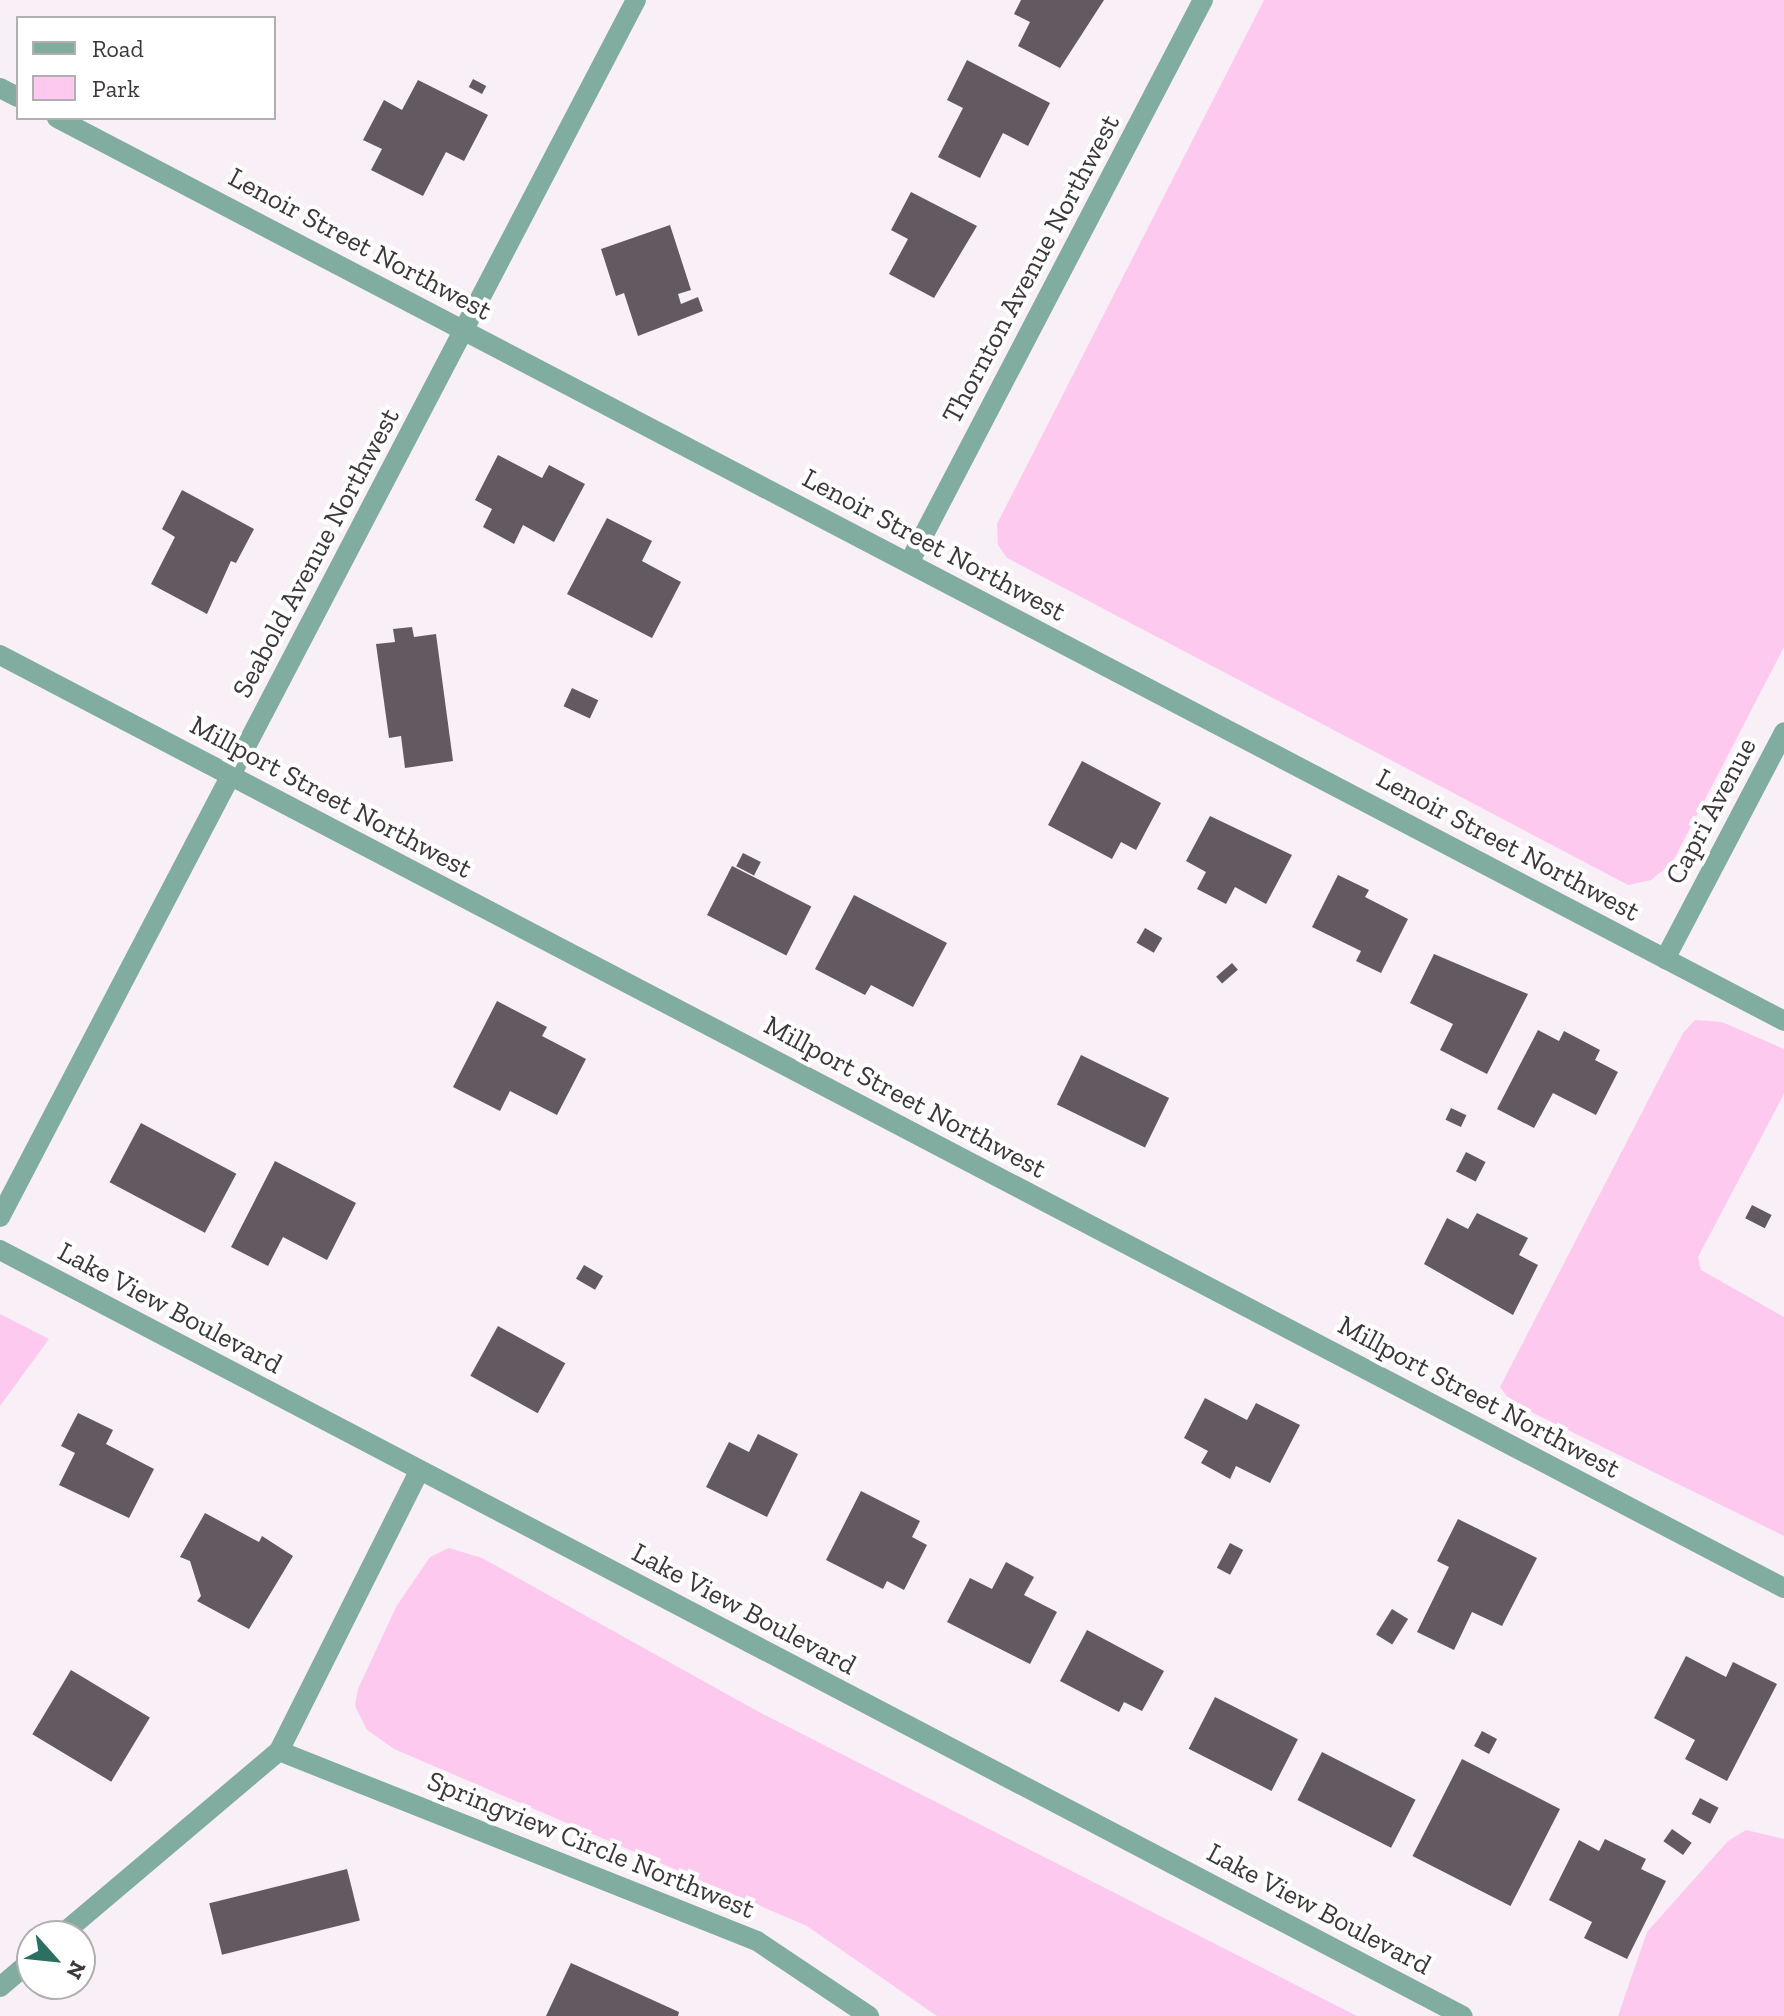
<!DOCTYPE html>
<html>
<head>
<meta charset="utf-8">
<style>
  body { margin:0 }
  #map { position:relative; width:1784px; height:2016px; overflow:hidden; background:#f9eff6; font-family:"Zilla Slab",serif }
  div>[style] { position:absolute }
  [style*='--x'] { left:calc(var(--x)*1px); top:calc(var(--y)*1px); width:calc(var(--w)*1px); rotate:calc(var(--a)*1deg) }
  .green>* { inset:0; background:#fec9ef }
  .building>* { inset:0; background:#625a60; transform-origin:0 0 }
  .minor>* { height:20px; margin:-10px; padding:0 10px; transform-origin:10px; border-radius:10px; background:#81aca0 }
  .tertiary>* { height:20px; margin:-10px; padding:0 10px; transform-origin:10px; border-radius:10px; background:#81aca0 }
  span { translate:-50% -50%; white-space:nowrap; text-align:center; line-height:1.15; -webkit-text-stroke:8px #fff; paint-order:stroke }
  .street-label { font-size:28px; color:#3b373a }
  .legend { position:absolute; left:16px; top:16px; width:260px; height:104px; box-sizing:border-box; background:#fff; border:2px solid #b1afb0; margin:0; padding:10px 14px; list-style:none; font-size:24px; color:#3b373a }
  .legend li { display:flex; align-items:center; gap:16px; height:40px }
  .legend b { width:40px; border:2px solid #b1afb0 }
  .north { position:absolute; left:16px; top:1920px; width:80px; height:80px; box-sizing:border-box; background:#fff; border:2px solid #b1afb0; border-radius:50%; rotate:117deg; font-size:22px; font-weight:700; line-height:32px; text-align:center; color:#3b373a }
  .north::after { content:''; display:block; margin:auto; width:28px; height:36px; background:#2d7061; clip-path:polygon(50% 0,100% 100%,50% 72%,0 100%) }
</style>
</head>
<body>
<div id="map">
  <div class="green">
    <div style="clip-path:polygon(1264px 0,1784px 0,1784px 647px,1672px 863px,1651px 880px,1628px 885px,1007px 558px,998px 545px,997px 524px)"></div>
    <div style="clip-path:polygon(1695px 1020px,1722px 1022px,1784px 1049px,1784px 1094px,1698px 1257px,1701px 1270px,1784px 1317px,1784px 1536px,1511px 1402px,1500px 1387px,1683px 1033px)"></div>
    <div style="clip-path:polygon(0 1314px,49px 1339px,0 1406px)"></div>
    <div style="clip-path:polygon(449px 1548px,482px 1558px,759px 1712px,1357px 2016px,937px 2016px,807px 1926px,394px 1749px,367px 1730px,355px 1706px,358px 1689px,396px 1607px,430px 1557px)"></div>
    <div style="clip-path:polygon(1746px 1830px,1784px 1839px,1784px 2016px,1618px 2016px,1647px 1932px,1728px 1841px)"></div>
  </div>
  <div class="building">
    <div style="clip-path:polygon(1021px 0,1104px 0,1060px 68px,1018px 46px,1030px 22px,1014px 14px)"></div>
    <div style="clip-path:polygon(967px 60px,1050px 103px,1028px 146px,1003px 133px,980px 178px,938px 157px,963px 108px,947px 100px)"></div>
    <div style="left:473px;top:79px;width:15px;height:9px;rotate:28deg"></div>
    <div style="clip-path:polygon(418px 80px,488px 115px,464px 161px,446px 152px,423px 196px,371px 170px,382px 149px,363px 140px,384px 100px,402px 110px)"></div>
    <div style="clip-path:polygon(911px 192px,977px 226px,934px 298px,889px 274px,908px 239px,891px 230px)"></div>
    <div style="clip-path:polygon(670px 225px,691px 290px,678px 294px,681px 304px,698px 297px,703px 311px,638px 336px,624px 293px,616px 296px,601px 249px)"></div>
    <div style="clip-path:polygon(498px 455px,542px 478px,549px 465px,585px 484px,554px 542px,523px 525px,514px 544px,483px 527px,492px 509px,475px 500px)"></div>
    <div style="clip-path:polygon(182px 490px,254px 529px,236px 563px,231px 561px,207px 614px,151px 584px,175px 537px,162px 529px)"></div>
    <div style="clip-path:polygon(607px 518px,652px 541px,642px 561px,681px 582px,652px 638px,567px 594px)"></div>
    <div style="clip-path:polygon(412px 627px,414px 637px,436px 634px,453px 761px,405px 768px,401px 736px,389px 738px,376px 644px,395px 642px,393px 629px)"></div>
    <div style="left:572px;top:688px;width:29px;height:20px;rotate:25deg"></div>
    <div style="clip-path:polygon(1082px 761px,1161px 803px,1136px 850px,1121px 842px,1112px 859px,1048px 825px)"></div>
    <div style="clip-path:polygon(1210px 816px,1292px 855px,1266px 904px,1235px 887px,1226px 904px,1197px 889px,1206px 872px,1186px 861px)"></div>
    <div style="left:743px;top:853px;width:20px;height:15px;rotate:27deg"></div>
    <div style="left:732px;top:866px;width:89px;height:55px;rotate:27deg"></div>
    <div style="clip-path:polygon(1338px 875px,1369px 890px,1365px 897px,1408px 919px,1381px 973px,1356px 961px,1361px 951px,1312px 927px)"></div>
    <div style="clip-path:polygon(854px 895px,947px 943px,913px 1007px,871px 985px,865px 995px,815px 969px)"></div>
    <div style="left:1145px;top:928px;width:20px;height:17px;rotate:30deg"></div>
    <div style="clip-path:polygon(1434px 954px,1528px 994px,1487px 1074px,1440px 1050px,1453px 1024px,1410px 1003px)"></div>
    <div style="left:1232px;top:963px;width:9px;height:21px;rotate:49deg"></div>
    <div style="clip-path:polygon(497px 1001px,547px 1027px,542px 1036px,586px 1059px,557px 1115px,510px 1091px,500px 1111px,453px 1087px)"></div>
    <div style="clip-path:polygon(1538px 1030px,1559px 1041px,1564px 1031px,1600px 1050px,1595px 1060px,1618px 1072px,1596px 1115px,1553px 1093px,1534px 1128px,1497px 1109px)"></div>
    <div style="left:1081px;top:1055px;width:98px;height:55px;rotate:26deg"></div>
    <div style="left:1451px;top:1108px;width:17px;height:13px;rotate:25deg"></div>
    <div style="left:141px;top:1123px;width:108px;height:67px;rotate:28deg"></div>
    <div style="left:1466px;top:1152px;width:22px;height:22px;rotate:27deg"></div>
    <div style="clip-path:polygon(275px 1161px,356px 1203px,327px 1260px,283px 1237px,268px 1266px,231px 1247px)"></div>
    <div style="left:1752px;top:1205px;width:22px;height:15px;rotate:27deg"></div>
    <div style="clip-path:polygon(1477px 1213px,1528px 1238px,1519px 1255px,1538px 1265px,1513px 1315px,1424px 1264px,1447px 1218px,1468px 1229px)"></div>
    <div style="left:584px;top:1265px;width:22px;height:16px;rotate:30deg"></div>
    <div style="left:498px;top:1326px;width:77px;height:57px;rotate:29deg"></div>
    <div style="clip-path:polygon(1205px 1398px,1247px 1420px,1256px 1403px,1300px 1425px,1270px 1483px,1236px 1466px,1230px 1479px,1201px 1463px,1208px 1451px,1184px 1438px)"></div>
    <div style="clip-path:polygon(78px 1413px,113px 1430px,106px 1444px,154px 1469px,129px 1518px,59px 1485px,75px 1453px,61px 1446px)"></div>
    <div style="clip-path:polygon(758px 1434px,798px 1454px,767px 1517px,706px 1487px,729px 1442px,749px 1452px)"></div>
    <div style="clip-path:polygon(861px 1491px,920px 1521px,912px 1537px,927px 1545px,904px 1590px,887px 1581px,883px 1589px,826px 1560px)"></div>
    <div style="clip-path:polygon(205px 1513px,259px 1542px,262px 1536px,293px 1556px,249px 1629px,197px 1601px,201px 1596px,190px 1561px,180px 1557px)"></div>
    <div style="clip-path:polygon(1458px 1519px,1537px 1558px,1502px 1626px,1472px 1612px,1454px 1650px,1417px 1632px,1449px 1567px,1437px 1561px)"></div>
    <div style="left:1230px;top:1543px;width:15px;height:28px;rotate:28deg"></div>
    <div style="clip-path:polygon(1006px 1562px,1034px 1577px,1024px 1595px,1057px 1612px,1030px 1664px,947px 1622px,970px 1578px,992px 1589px)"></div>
    <div style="left:1392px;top:1609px;width:19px;height:30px;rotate:32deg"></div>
    <div style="clip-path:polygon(1087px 1630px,1164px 1671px,1142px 1711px,1124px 1702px,1119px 1712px,1060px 1681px)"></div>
    <div style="clip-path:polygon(1686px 1656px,1726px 1677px,1733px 1662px,1777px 1684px,1727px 1781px,1685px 1759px,1695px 1740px,1654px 1718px)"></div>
    <div style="left:71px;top:1670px;width:92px;height:75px;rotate:31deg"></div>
    <div style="left:1215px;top:1697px;width:93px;height:58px;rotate:27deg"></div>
    <div style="left:1482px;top:1731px;width:17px;height:17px;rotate:28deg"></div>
    <div style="left:1322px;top:1752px;width:105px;height:54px;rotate:27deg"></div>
    <div style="left:1462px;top:1759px;width:110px;height:109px;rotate:27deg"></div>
    <div style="left:1700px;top:1798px;width:21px;height:18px;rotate:28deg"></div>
    <div style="left:1672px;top:1829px;width:24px;height:15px;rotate:35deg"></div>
    <div style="clip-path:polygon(1605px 1839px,1646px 1859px,1641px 1869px,1666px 1881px,1627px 1959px,1584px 1938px,1592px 1922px,1549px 1900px,1579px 1840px,1599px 1851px)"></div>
    <div style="left:347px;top:1869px;width:53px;height:142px;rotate:76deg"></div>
    <div style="clip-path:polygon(571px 1963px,679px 2012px,678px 2016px,546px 2016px)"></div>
  </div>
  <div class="minor">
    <div style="--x:0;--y:88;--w:20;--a:27"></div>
    <div style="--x:57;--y:118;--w:1949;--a:27.6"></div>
    <div style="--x:909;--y:563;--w:635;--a:-62.43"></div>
    <div style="--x:0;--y:655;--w:2013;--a:27.61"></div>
    <div style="--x:1665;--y:959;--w:256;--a:-62.3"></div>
    <div style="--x:0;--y:1217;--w:1373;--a:-62.41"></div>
    <div style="--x:279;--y:1751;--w:514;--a:21.68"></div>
    <div style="--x:757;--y:1941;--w:135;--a:33.8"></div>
    <div style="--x:60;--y:1936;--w:287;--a:-40.2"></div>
    <div style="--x:279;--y:1751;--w:314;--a:-63.4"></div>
    <div style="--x:0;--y:1987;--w:42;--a:-40.2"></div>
  </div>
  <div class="tertiary">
    <div style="--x:0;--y:1250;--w:1651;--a:27.64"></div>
  </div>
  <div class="street-label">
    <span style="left:360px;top:244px;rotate:28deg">Lenoir Street Northwest</span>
    <span style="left:1031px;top:269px;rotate:-62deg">Thornton Avenue Northwest</span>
    <span style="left:934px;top:545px;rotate:28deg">Lenoir Street Northwest</span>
    <span style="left:316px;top:553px;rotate:-62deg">Seabold Avenue Northwest</span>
    <span style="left:331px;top:797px;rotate:28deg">Millport Street Northwest</span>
    <span style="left:1711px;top:811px;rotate:-62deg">Capri Avenue</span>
    <span style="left:1508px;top:845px;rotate:28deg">Lenoir Street Northwest</span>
    <span style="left:905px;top:1097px;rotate:28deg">Millport Street Northwest</span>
    <span style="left:170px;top:1308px;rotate:28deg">Lake View Boulevard</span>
    <span style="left:1479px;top:1397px;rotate:28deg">Millport Street Northwest</span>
    <span style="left:744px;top:1609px;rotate:28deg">Lake View Boulevard</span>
    <span style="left:591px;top:1845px;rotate:22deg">Springview Circle Northwest</span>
    <span style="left:1319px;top:1909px;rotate:28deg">Lake View Boulevard</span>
  </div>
  <ul class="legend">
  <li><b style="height:10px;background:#81aca0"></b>Road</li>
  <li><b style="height:22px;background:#fec9ef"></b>Park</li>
  </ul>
  <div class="north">N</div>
</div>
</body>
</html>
